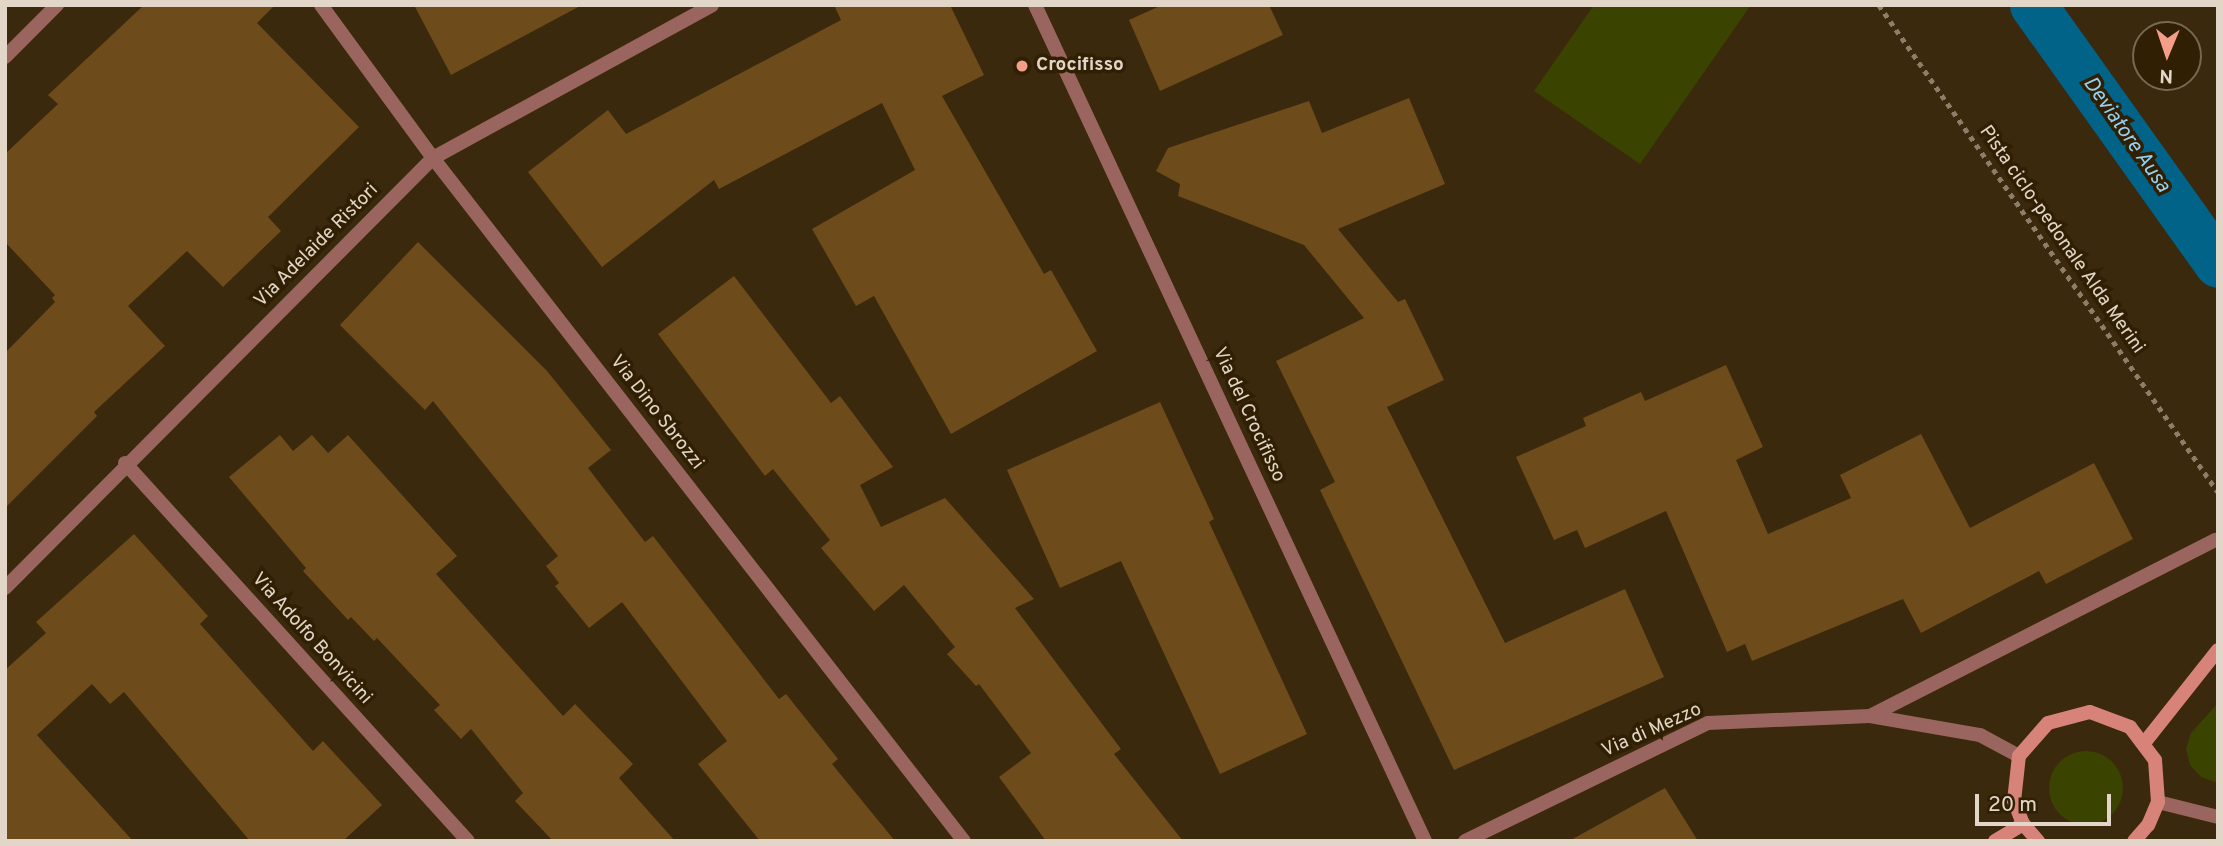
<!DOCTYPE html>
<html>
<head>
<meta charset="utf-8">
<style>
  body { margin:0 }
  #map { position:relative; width:2223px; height:846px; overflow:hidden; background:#3a290c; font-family:Overpass,sans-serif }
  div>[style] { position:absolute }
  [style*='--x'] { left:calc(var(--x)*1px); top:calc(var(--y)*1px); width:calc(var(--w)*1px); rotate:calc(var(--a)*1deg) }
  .green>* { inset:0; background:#3b4300 }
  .round { border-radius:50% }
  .canal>* { height:47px; margin:-23.5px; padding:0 23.5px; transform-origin:23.5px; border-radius:23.5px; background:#026389 }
  .building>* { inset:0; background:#6d4b1b }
  .path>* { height:4.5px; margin-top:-2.25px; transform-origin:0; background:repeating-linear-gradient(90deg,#8c7e68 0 5px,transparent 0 10px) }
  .street>* { height:14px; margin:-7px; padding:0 7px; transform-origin:7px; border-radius:7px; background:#9a655e }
  .secondary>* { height:14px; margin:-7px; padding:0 7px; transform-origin:7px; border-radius:7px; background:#d88379 }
  .dots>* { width:19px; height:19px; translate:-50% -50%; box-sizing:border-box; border:4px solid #301f03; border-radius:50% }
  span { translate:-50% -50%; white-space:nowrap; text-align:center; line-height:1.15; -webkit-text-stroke:7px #301f03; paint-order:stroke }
  .poi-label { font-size:19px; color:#e1d6c7; font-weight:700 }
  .left { translate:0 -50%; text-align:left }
  .street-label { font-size:19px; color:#e1d6c7 }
  .water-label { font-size:21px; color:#95d0f2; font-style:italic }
  .frame { position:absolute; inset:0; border:7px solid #e1d6c7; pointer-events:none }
  .north { position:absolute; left:2132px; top:21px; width:70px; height:70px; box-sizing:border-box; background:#301f03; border:2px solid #776851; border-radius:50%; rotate:182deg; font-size:19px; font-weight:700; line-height:28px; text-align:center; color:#e1d6c7 }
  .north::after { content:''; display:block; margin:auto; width:24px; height:32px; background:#f49e8a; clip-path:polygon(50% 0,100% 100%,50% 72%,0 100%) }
  .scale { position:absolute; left:1975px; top:794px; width:136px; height:32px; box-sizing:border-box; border:4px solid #e1d6c7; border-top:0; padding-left:9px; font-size:21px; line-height:24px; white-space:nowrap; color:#e1d6c7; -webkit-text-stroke:5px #301f03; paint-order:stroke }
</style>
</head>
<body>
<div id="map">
  <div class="green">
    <div style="clip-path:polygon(1594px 5px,1751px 5px,1640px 164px,1534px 91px)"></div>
    <div style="clip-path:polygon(2218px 703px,2218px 783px,2201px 777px,2190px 765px,2186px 749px,2191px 733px)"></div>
    <div class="round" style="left:2049px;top:751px;width:74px;height:74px"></div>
  </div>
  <div class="canal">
    <div style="--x:2033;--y:5;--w:318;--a:54.5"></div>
  </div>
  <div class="building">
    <div style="clip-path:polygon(144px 5px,275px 5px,257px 23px,359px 127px,268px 217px,281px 231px,223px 287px,187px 251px,128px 306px,165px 346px,94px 412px,97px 416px,5px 508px,5px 353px,55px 302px,52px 298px,55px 295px,5px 242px,5px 154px,58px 104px,48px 95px)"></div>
    <div style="clip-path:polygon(414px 5px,582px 5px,451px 75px)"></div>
    <div style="clip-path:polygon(834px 5px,950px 5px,984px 75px,942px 96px,1044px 274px,1051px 270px,1097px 351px,951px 434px,874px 296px,856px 306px,812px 229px,915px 170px,882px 103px,719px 189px,714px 180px,602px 267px,528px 172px,608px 110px,626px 134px,841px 20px)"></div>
    <div style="clip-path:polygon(1162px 5px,1269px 5px,1283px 35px,1160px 91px,1129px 20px)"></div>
    <div style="clip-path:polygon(1409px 98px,1445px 184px,1338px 229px,1398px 302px,1405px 299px,1444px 380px,1387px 407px,1505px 643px,1625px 589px,1664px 677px,1454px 770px,1320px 490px,1335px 482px,1276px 361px,1364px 318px,1304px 245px,1178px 196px,1180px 184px,1156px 171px,1168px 148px,1309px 101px,1322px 133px)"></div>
    <div style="clip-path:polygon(418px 242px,547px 371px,611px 450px,588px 468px,645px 542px,653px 536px,779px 699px,786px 694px,838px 759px,832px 764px,895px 841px,760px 841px,698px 764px,727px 741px,622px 602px,589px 628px,555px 586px,559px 583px,546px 566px,558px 556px,433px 401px,425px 410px,340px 325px)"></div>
    <div style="clip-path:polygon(734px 276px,831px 403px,840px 396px,893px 467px,860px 485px,881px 527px,945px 498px,1034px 599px,1015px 608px,1121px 749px,1114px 754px,1183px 841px,1046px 841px,999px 777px,1031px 753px,979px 684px,976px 686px,947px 654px,955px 647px,904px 585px,874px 611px,821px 548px,830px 540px,773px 469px,765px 476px,658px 334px)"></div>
    <div style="clip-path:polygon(1726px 365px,1763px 447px,1736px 460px,1768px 534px,1851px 498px,1840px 475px,1921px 434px,1970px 528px,2094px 463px,2133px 539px,2046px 584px,2039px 571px,1921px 633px,1903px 599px,1752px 661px,1745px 644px,1727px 652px,1666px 511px,1585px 548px,1577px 530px,1554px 540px,1516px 457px,1586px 426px,1583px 418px,1641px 392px,1645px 401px)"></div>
    <div style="clip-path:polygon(1160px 402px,1214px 519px,1209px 522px,1307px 734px,1220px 774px,1121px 561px,1060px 588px,1007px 470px)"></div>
    <div style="clip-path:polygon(280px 435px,293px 451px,312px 435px,328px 453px,348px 435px,457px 556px,436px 574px,563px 716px,575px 704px,633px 764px,619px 778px,675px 841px,553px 841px,515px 801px,523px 793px,471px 729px,461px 739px,434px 710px,440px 705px,377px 638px,374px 641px,351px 617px,348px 620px,303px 571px,306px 568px,229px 477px)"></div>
    <div style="clip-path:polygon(134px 534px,208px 616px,200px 624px,313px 751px,323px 741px,382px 805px,343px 841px,250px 841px,124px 692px,110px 704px,92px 684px,37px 735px,133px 841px,5px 841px,5px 670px,46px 633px,36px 622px)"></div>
    <div style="clip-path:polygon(1665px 788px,1698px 841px,1569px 841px)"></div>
  </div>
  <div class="path">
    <div style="--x:1879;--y:5;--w:593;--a:55.16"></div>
  </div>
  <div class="street">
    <div style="--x:321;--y:5;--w:190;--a:53.8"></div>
    <div style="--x:433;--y:158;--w:865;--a:52.14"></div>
    <div style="--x:1035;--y:5;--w:922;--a:64.99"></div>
    <div style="--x:5;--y:57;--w:74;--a:-45"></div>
    <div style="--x:125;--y:463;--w:510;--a:47.78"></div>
    <div style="--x:5;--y:588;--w:607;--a:-45.13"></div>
    <div style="--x:433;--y:158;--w:318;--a:-28.7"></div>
    <div style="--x:1870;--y:716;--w:388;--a:-27"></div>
    <div style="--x:2158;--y:802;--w:62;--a:14"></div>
    <div style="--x:1465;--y:841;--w:270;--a:-25.9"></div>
    <div style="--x:1708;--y:723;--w:162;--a:-2.5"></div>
    <div style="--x:1870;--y:716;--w:112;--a:9.8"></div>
    <div style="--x:1980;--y:735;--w:44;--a:28.3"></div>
  </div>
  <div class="secondary">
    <div style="--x:2145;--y:742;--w:117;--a:-51.6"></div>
    <div style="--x:1995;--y:841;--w:33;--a:-31"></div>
    <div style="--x:2038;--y:841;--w:23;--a:-131"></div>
    <div style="--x:2023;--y:824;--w:25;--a:-111"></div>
    <div style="--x:2014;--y:801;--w:45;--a:-83.7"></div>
    <div style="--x:2019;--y:756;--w:44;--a:-48.7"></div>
    <div style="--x:2048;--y:723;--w:43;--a:-14.7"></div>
    <div style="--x:2090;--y:712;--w:43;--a:20.6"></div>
    <div style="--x:2130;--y:727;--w:41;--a:52.9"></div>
    <div style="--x:2155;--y:760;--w:42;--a:85.9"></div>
    <div style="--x:2158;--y:802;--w:25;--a:113"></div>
    <div style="--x:2148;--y:825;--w:21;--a:131"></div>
  </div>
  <div class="dots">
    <div style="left:1022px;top:66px;background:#f49e8a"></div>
  </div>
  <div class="poi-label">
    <span class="left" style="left:1036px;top:66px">Crocifisso</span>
  </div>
  <div class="street-label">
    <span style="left:2061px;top:240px;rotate:55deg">Pista ciclo-pedonale Alda Merini</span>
    <span style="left:317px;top:246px;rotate:-45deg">Via Adelaide Ristori</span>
    <span style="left:656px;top:413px;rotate:52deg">Via Dino Sbrozzi</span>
    <span style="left:1248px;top:415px;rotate:65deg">Via del Crocifisso</span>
    <span style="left:311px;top:639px;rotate:48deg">Via Adolfo Bonvicini</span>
    <span style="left:1652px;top:731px;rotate:-24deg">Via di Mezzo</span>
  </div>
  <div class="water-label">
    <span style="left:2126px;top:135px;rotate:55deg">Deviatore Ausa</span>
  </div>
  <div class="frame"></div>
  <div class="north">N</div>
  <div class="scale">20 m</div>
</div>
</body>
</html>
